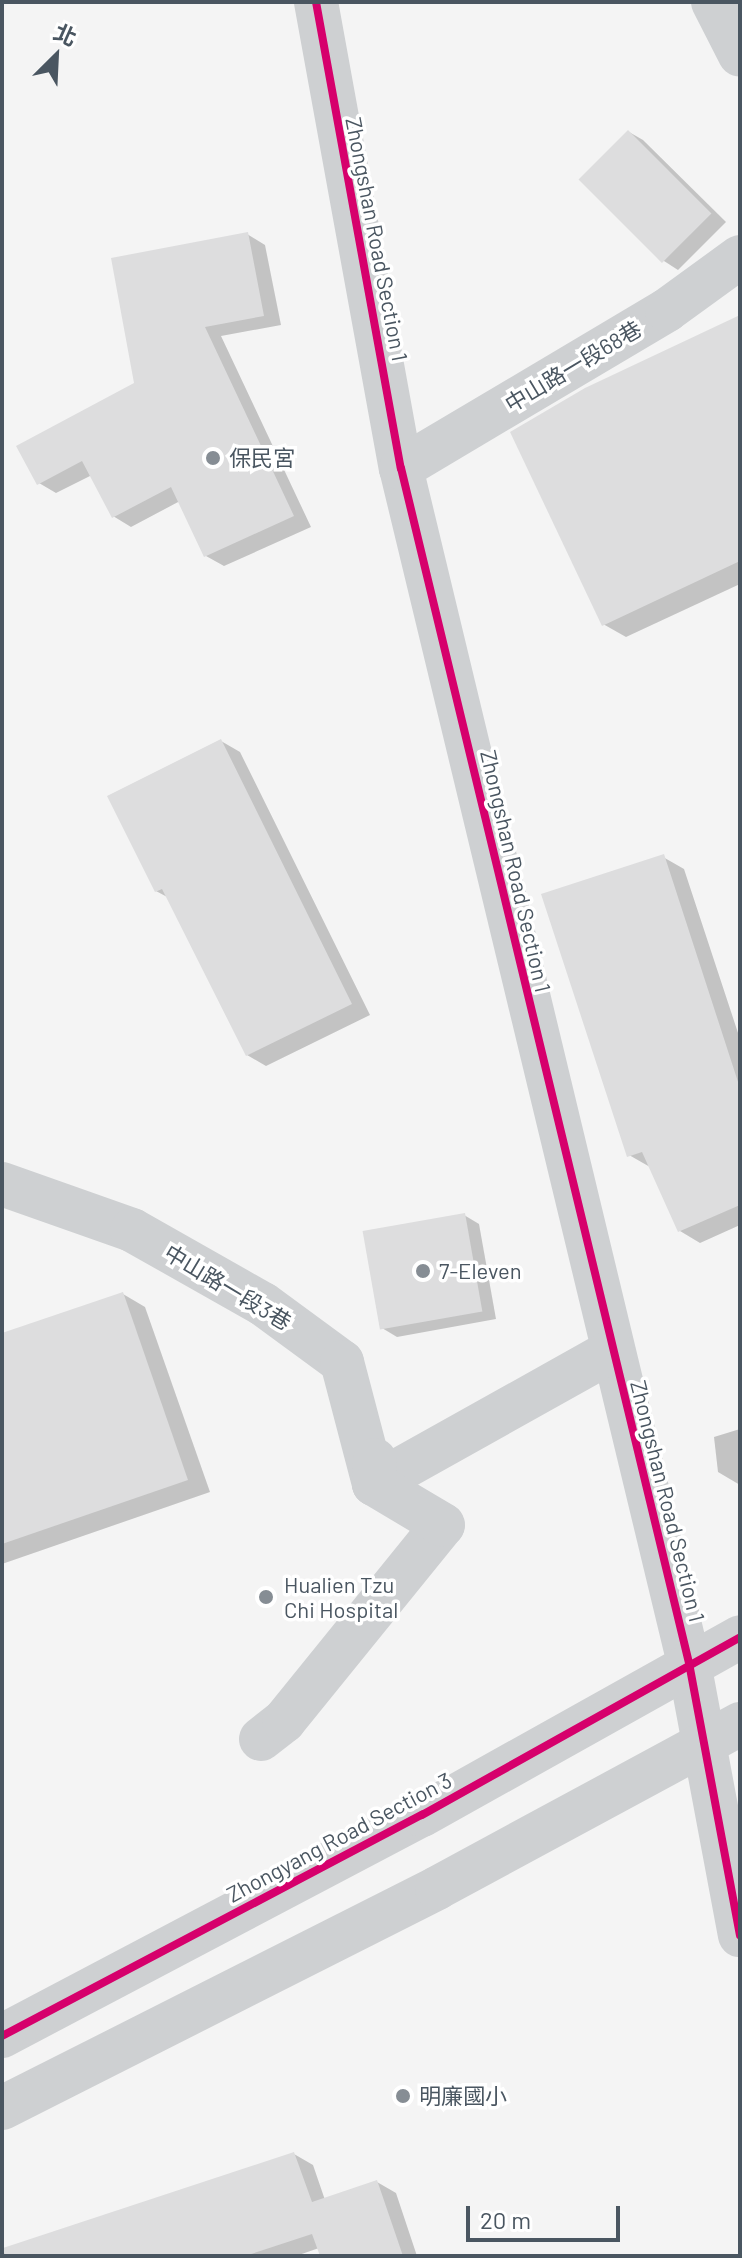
<!DOCTYPE html>
<html>
<head>
<meta charset="utf-8">
<style>
  body { margin:0 }
  #map { position:relative; width:742px; height:2258px; overflow:hidden; background:#f4f4f4; font-family:Barlow,"Noto Sans TC",sans-serif }
  div>[style] { position:absolute }
  [style*='--x'] { left:calc(var(--x)*1px); top:calc(var(--y)*1px); width:calc(var(--w)*1px); rotate:calc(var(--a)*1deg) }
  .shadow>* { inset:0; background:#0003 }
  .building>* { inset:0; background:#ddddde; transform-origin:0 0 }
  .minor>* { height:44px; margin:-22px; padding:0 22px; transform-origin:22px; border-radius:22px; background:#ced0d2 }
  .cycleway>* { height:8px; margin:-4px; padding:0 4px; transform-origin:4px; border-radius:4px; background:#d6006c }
  .dots>* { width:22px; height:22px; translate:-50% -50%; box-sizing:border-box; border:4px solid #fff; border-radius:50% }
  span { translate:-50% -50%; white-space:nowrap; text-align:center; line-height:1.15; -webkit-text-stroke:7px #fff; paint-order:stroke }
  .street-label { font-size:22px; color:#4a5661 }
  .poi-label { font-size:22px; color:#4a5661 }
  .left { translate:0 -50%; text-align:left }
  .frame { position:absolute; inset:0; border:4px solid #4a5661; pointer-events:none }
  .north { position:absolute; left:16px; top:16px; width:80px; height:80px; -webkit-text-stroke:6px #fff; paint-order:stroke; rotate:24deg; font-size:22px; font-weight:700; line-height:32px; text-align:center; color:#4a5661 }
  .north::after { content:''; display:block; margin:auto; width:28px; height:36px; background:#4a5661; clip-path:polygon(50% 0,100% 100%,50% 72%,0 100%) }
  .scale { position:absolute; left:466px; top:2206px; width:154px; height:36px; box-sizing:border-box; border:4px solid #4a5661; border-top:0; padding-left:10px; font-size:24px; line-height:28px; white-space:nowrap; color:#4a5661; -webkit-text-stroke:6px #fff; paint-order:stroke }
</style>
</head>
<body>
<div id="map">
  <div class="shadow">
    <div style="clip-path:polygon(629px 132px,643px 140px,726px 222px,678px 270px,664px 261px)"></div>
    <div style="clip-path:polygon(247px 234px,265px 245px,281px 325px,221px 336px,311px 527px,224px 566px,206px 556px,180px 501px,131px 527px,113px 516px,92px 475px,56px 493px,39px 483px,136px 384px)"></div>
    <div style="clip-path:polygon(740px 318px,740px 584px,626px 637px,603px 624px)"></div>
    <div style="clip-path:polygon(221px 741px,240px 752px,370px 1015px,266px 1066px,247px 1055px,169px 898px,156px 891px)"></div>
    <div style="clip-path:polygon(663px 857px,684px 869px,740px 1039px,740px 1225px,700px 1243px,680px 1231px,650px 1167px,629px 1155px)"></div>
    <div style="clip-path:polygon(464px 1215px,479px 1224px,496px 1319px,397px 1337px,382px 1328px)"></div>
    <div style="clip-path:polygon(123px 1294px,145px 1307px,210px 1492px,2px 1564px,2px 1336px)"></div>
    <div style="clip-path:polygon(740px 1429px,740px 1485px,718px 1472px,714px 1437px)"></div>
    <div style="clip-path:polygon(294px 2154px,313px 2165px,325px 2200px,377px 2182px,396px 2193px,417px 2256px,322px 2256px,319px 2248px,296px 2256px,2px 2256px,2px 2251px)"></div>
  </div>
  <div class="building">
    <div style="left:628px;top:130px;width:118px;height:70px;rotate:45deg"></div>
    <div style="clip-path:polygon(248px 232px,264px 316px,205px 327px,294px 516px,204px 557px,171px 487px,112px 518px,82px 461px,37px 485px,16px 446px,134px 383px,111px 258px)"></div>
    <div style="clip-path:polygon(740px 315px,740px 561px,602px 626px,510px 432px,585px 388px)"></div>
    <div style="clip-path:polygon(221px 739px,352px 1004px,246px 1056px,162px 889px,155px 892px,107px 796px)"></div>
    <div style="clip-path:polygon(664px 854px,740px 1088px,740px 1205px,678px 1232px,642px 1152px,627px 1157px,541px 894px)"></div>
    <div style="left:465px;top:1213px;width:100px;height:104px;rotate:80deg"></div>
    <div style="clip-path:polygon(123px 1292px,188px 1480px,2px 1544px,2px 1333px)"></div>
    <div style="clip-path:polygon(294px 2152px,312px 2202px,377px 2180px,403px 2256px,320px 2256px,312px 2234px,245px 2256px,5px 2256px,3px 2248px)"></div>
  </div>
  <div class="minor">
    <div style="--x:316;--y:2;--w:474;--a:79.7"></div>
    <div style="--x:401;--y:468;--w:1229;--a:76.45"></div>
    <div style="--x:689;--y:1663;--w:277;--a:79.4"></div>
    <div style="--x:713;--y:2;--w:59;--a:63"></div>
    <div style="--x:401;--y:468;--w:309;--a:-30.7"></div>
    <div style="--x:667;--y:310;--w:90;--a:-36"></div>
    <div style="--x:2;--y:1184;--w:138;--a:19.5"></div>
    <div style="--x:132;--y:1230;--w:150;--a:29.5"></div>
    <div style="--x:263;--y:1304;--w:98;--a:36.3"></div>
    <div style="--x:342;--y:1362;--w:126;--a:75.3"></div>
    <div style="--x:374;--y:1484;--w:273;--a:-29.2"></div>
    <div style="--x:261;--y:1739;--w:29;--a:-38"></div>
    <div style="--x:284;--y:1721;--w:252;--a:-51"></div>
    <div style="--x:443;--y:1525;--w:80;--a:-149.3"></div>
    <div style="--x:374;--y:1484;--w:24;--a:-88"></div>
    <div style="--x:2;--y:2036;--w:475;--a:-27.8"></div>
    <div style="--x:422;--y:1815;--w:364;--a:-29.2"></div>
    <div style="--x:2;--y:2108;--w:487;--a:-26.8"></div>
    <div style="--x:437;--y:1888;--w:345;--a:-28.4"></div>
  </div>
  <div class="cycleway">
    <div style="--x:316;--y:2;--w:474;--a:79.7"></div>
    <div style="--x:401;--y:468;--w:1229;--a:76.45"></div>
    <div style="--x:689;--y:1663;--w:277;--a:79.4"></div>
    <div style="--x:2;--y:2036;--w:475;--a:-27.8"></div>
    <div style="--x:422;--y:1815;--w:364;--a:-29.2"></div>
  </div>
  <div class="dots">
    <div style="left:213px;top:458px;background:#868d94"></div>
    <div style="left:423px;top:1271px;background:#868d94"></div>
    <div style="left:266px;top:1597px;background:#868d94"></div>
    <div style="left:403px;top:2096px;background:#868d94"></div>
  </div>
  <div class="street-label">
    <span style="left:377px;top:239px;rotate:79deg">Zhongshan Road Section 1</span>
    <span style="left:573px;top:366px;rotate:-31deg">中山路一段68巷</span>
    <span style="left:516px;top:871px;rotate:77deg">Zhongshan Road Section 1</span>
    <span style="left:228px;top:1287px;rotate:31deg">中山路一段3巷</span>
    <span style="left:668px;top:1501px;rotate:76deg">Zhongshan Road Section 1</span>
    <span style="left:339px;top:1837px;rotate:-28deg">Zhongyang Road Section 3</span>
  </div>
  <div class="poi-label">
    <span class="left" style="left:229px;top:458px">保民宮</span>
    <span class="left" style="left:439px;top:1271px">7-Eleven</span>
    <span class="left" style="left:284px;top:1597px">Hualien Tzu<br>Chi Hospital</span>
    <span class="left" style="left:419px;top:2096px">明廉國小</span>
  </div>
  <div class="frame"></div>
  <div class="north">北</div>
  <div class="scale">20 m</div>
</div>
</body>
</html>
